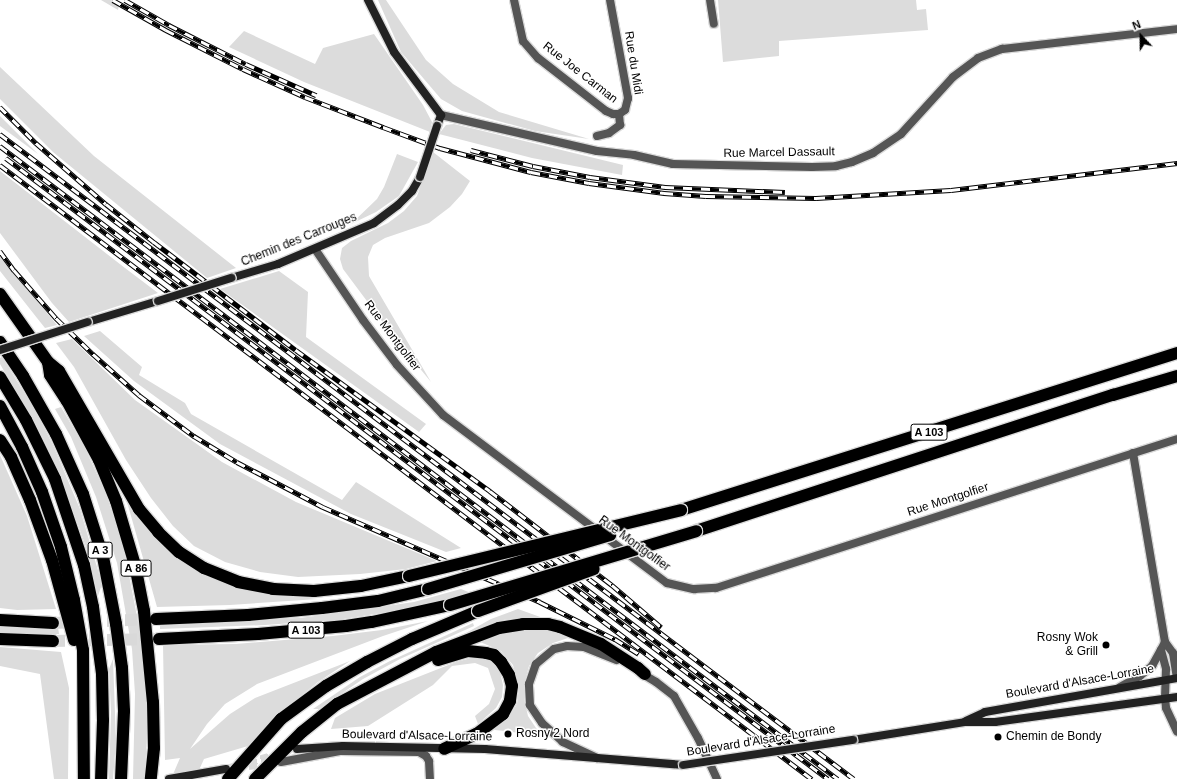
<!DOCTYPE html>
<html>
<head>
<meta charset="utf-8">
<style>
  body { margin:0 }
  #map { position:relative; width:1177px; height:779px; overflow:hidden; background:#fff; font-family:Helvetica,sans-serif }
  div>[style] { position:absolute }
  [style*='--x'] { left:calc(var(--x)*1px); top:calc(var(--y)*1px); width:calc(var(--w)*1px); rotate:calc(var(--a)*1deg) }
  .green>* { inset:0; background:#dcdcdc }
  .street-tunnel>* { height:8px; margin-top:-4px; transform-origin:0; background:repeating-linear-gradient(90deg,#d9d9d9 0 8px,transparent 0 12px) }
  .secondary-tunnel>* { height:8px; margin-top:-4px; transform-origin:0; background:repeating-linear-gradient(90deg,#d9d9d9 0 8px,transparent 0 12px) }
  .highway-tunnel>* { height:12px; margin-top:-6px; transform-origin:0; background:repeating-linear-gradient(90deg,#d9d9d9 0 12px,transparent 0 18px) }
  .roads { filter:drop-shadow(1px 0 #dbdbdb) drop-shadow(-1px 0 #dbdbdb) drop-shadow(0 1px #dbdbdb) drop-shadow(0 -1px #dbdbdb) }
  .street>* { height:8px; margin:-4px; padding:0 4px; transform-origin:4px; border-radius:4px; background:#555 }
  .secondary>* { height:8px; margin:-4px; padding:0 4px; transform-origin:4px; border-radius:4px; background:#222 }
  .highway>* { height:12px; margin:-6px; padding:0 6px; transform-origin:6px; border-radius:6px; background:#000 }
  .rail>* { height:4.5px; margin-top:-2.25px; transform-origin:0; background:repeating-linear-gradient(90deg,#fff 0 9px,#000 0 18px); box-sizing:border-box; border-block:1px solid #000 }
  .bridges { filter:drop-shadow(1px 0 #dbdbdb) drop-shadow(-1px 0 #dbdbdb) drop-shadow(0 1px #dbdbdb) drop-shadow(0 -1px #dbdbdb) }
  .secondary-bridge>* { height:8px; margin:-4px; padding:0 4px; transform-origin:4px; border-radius:4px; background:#222 }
  .highway-bridge>* { height:12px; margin:-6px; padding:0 6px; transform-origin:6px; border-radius:6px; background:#000 }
  .dots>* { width:11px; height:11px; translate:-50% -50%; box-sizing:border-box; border:2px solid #fff; border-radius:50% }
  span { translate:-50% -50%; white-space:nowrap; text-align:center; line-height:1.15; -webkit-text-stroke:3px #fff; paint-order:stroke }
  .shield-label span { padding:1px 3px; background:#fff; border:1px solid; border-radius:3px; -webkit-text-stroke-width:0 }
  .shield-label { font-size:11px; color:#000; font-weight:700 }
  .street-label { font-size:12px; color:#000 }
  .poi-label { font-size:12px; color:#000 }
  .right { translate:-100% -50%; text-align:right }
  .left { translate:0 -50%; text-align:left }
  .north { position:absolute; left:1121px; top:16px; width:40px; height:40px; -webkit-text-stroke:3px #fff; paint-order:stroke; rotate:338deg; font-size:11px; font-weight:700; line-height:16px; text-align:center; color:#000 }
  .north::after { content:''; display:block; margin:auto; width:14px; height:18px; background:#000; clip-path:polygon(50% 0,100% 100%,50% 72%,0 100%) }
</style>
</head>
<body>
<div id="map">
  <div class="green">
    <div style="clip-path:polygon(101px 0,111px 0,119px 5px,118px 10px)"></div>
    <div style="clip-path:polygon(378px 0,386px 0,426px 60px,453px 84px,499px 112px,589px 139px,535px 131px,462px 111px,441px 99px,401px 52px)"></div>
    <div style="clip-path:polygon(718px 0,916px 0,917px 10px,926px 9px,928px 30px,779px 41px,779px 56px,723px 62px)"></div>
    <div style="clip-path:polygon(244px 31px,315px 64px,323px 48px,374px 34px,423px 105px,432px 122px,430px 132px,304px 82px,229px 47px)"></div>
    <div style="clip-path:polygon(0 67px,94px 156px,236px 268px,207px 278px,53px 152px,0 99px)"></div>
    <div style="clip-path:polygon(0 116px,38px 154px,0 126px)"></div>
    <div style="clip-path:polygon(454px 124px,623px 165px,622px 175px,532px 158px,439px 134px,446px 125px)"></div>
    <div style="clip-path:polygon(433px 152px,470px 181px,462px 194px,450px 207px,429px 223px,385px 238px,373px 245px,368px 257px,369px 276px,431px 382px,390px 332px,343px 269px,340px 259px,342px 248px,351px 241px,388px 223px,404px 211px,417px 196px)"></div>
    <div style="clip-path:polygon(397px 154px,418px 162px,399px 196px,376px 212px,351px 224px,377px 199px,384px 187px)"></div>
    <div style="clip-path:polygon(0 171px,125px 268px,158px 293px,69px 322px,52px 303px,0 233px)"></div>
    <div style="clip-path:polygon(0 255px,0 256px,57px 325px,45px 328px,37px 318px,0 271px)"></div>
    <div style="clip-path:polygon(279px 271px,308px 292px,306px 337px,426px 424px,419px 432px,220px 289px)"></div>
    <div style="clip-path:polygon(100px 331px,142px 367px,139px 375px,185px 403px,191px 414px,342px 500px,356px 482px,461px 548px,446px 552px,351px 514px,220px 444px,134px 381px,84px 336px)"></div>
    <div style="clip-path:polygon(72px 339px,135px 400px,222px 462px,296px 502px,437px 561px,406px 569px,360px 574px,298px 577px,260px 572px,225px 562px,194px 546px,173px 526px,151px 498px,126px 460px,74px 367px,56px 343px)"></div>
    <div style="clip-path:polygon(2px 357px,35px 410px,53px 445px,80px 509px,102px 584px,98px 596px,86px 547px,72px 508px,43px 438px,0 364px,0 358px)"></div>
    <div style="clip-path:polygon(61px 407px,84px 446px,106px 494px,124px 549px,145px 658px,147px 729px,145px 779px,133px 779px,135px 694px,132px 649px,117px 563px,96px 497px,71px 437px,55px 409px)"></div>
    <div style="clip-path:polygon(0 455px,27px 516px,56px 609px,17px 610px,0 608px)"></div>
    <div style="clip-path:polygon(123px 488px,174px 551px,281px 595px,318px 599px,230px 605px,157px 607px)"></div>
    <div style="clip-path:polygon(461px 589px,471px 593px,394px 611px,337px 620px,265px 625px,160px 629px,160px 622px,300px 618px,359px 610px,414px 602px)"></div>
    <div style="clip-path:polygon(518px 609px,543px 618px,525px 617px,503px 620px,466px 633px,491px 619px)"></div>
    <div style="clip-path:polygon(428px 621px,383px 636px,257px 684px,225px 704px,207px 724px,190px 749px,230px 714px,255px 698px,350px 661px,318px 682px,282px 711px,248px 746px,204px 759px,195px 779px,171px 779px,180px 758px,165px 760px,163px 645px,236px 644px,333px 636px,382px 630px)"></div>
    <div style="clip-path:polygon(473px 623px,474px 626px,400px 659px,363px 679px,319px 709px,313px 709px,360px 677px,390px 661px)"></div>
    <div style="clip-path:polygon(0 626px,29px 628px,58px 627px,59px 634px,24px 634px,0 632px)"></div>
    <div style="clip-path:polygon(520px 631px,554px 631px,571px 637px,553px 643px,538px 653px,529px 666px,524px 685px,524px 699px,528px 716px,536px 728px,546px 736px,495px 730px,493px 728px,508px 718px,517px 704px,519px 687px,513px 665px,501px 651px,478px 641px,499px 635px)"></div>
    <div style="clip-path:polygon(0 647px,61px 652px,69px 688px,68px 779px,54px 779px,40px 674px,0 666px)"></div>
    <div style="clip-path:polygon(475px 657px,491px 661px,500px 672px,503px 685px,502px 697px,496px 708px,478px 724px,475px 716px,489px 704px,495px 689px,488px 668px,475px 663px,452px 666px,433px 685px,368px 726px,331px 729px,335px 718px,375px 694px,456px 662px)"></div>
    <div style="clip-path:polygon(113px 659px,116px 741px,113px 779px,109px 779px,111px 712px,109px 669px)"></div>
  </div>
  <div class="street-tunnel">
    <div style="--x:237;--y:767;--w:34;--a:-5"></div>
  </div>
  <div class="secondary-tunnel">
    <div style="--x:226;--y:769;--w:55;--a:-15.8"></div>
  </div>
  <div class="highway-tunnel">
    <div style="--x:53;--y:623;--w:102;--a:-2.2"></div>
    <div style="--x:53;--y:641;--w:106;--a:-1.1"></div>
  </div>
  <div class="roads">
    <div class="street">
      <div style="--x:514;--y:0;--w:42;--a:77.6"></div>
      <div style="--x:523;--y:41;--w:23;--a:49"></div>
      <div style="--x:538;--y:58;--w:86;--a:37.9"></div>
      <div style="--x:606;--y:111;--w:8;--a:23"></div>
      <div style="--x:613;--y:114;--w:6;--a:0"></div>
      <div style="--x:610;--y:0;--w:100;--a:79.6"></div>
      <div style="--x:628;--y:98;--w:12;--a:104"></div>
      <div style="--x:625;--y:110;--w:7;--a:146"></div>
      <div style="--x:710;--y:0;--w:24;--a:81"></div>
      <div style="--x:441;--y:115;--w:160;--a:13"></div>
      <div style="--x:597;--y:151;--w:37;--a:6"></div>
      <div style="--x:634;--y:155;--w:40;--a:13"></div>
      <div style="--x:673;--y:164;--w:139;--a:1.2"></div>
      <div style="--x:812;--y:167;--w:24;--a:-2"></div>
      <div style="--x:836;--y:166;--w:16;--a:-14"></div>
      <div style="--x:852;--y:162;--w:23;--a:-23"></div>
      <div style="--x:873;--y:153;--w:34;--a:-34"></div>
      <div style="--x:901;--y:134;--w:77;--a:-47.6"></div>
      <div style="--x:953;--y:77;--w:31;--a:-37"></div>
      <div style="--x:978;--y:58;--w:26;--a:-21"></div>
      <div style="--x:1002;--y:49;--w:176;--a:-6.5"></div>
      <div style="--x:597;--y:136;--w:12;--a:-14"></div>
      <div style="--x:609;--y:133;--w:14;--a:-36"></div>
      <div style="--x:620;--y:125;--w:11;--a:-95"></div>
      <div style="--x:315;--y:249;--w:86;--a:55.9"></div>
      <div style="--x:363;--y:320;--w:56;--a:52.9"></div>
      <div style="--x:397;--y:365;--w:68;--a:47.4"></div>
      <div style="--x:443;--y:415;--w:280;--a:36.9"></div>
      <div style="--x:667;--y:583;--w:28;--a:13"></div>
      <div style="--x:694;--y:589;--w:22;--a:-3"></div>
      <div style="--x:716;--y:588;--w:484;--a:-17.9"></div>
      <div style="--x:1133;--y:453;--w:192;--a:80.4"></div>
      <div style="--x:1165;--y:642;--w:14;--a:54"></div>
      <div style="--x:1173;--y:653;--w:24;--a:81"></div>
      <div style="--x:1165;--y:642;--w:9;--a:117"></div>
      <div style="--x:1161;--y:650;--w:20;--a:75"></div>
      <div style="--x:1166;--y:669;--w:29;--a:92"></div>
      <div style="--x:1165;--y:698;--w:10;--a:84"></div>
      <div style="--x:1166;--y:708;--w:26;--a:65"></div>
      <div style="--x:641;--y:673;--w:17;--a:31"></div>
      <div style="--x:656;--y:682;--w:23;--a:38"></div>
      <div style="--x:674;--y:696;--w:48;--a:60.3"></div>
      <div style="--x:698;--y:738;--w:45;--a:65.1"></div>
      <div style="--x:1120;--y:687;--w:23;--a:-29"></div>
      <div style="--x:1140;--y:676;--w:16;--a:-40"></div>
      <div style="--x:1152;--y:666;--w:18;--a:-61"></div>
      <div style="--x:597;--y:758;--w:38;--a:-155"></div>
      <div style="--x:563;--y:742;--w:28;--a:-138"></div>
      <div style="--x:542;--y:723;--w:22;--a:-124"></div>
      <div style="--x:530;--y:705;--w:21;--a:-93"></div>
      <div style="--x:529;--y:684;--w:21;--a:-71"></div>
      <div style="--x:536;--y:664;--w:23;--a:-40"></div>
      <div style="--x:554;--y:649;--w:13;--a:-13"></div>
      <div style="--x:567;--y:646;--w:17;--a:3"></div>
      <div style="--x:584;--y:647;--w:35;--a:22"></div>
      <div style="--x:281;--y:762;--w:60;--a:-10.6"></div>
      <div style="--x:340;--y:751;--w:79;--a:0.7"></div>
      <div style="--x:419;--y:752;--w:8;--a:30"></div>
      <div style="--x:426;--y:756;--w:6;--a:59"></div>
      <div style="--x:429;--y:761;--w:18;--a:87"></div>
    </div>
    <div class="secondary">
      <div style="--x:368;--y:0;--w:58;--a:63.4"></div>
      <div style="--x:394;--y:52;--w:79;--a:53.3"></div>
      <div style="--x:441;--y:115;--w:12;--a:110"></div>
      <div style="--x:231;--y:278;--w:49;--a:-16.6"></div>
      <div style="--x:278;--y:264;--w:104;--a:-23.1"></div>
      <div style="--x:374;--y:223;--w:30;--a:-37"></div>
      <div style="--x:398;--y:205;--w:20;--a:-45"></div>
      <div style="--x:412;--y:191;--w:16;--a:-60"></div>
      <div style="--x:88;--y:322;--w:73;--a:-16.7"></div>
      <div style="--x:966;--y:721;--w:21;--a:-25"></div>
      <div style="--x:985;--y:712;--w:195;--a:-10"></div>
      <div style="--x:853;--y:740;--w:113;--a:-9.1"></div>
      <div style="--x:965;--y:722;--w:30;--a:0"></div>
      <div style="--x:995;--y:722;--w:184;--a:-7.8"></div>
      <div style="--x:297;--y:749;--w:46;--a:-3.7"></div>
      <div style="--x:343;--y:746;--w:142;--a:1.2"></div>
      <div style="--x:485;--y:749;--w:199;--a:4.6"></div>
      <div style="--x:169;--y:779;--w:58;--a:-10"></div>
    </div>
    <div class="highway">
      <div style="--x:0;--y:294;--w:83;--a:54.8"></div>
      <div style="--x:48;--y:362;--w:14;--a:39"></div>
      <div style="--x:59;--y:371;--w:160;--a:59.9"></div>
      <div style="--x:139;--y:509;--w:30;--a:50"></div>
      <div style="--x:158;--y:532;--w:29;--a:44"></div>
      <div style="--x:179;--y:552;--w:30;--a:33"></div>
      <div style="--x:204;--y:568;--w:37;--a:22"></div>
      <div style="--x:238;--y:582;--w:36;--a:11"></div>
      <div style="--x:273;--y:589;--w:41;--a:2.8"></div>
      <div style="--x:314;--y:591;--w:47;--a:-6.1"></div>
      <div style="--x:361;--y:586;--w:49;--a:-11.8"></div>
      <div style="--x:0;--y:342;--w:41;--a:55.9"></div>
      <div style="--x:23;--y:376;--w:67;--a:60.4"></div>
      <div style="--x:56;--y:434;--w:66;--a:65.8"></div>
      <div style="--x:83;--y:494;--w:66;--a:72.4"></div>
      <div style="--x:103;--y:557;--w:68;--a:79"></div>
      <div style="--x:116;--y:624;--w:44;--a:82.2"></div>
      <div style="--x:122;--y:668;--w:43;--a:87.3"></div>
      <div style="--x:124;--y:711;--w:68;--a:92.5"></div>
      <div style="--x:48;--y:362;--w:13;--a:81"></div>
      <div style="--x:50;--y:375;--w:31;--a:57"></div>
      <div style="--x:67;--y:401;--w:67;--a:61.5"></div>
      <div style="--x:99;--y:460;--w:44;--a:67.5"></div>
      <div style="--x:116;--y:501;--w:67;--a:73.5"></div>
      <div style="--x:135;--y:565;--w:47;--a:78.9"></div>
      <div style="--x:144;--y:611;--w:91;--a:84.4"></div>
      <div style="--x:153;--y:702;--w:46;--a:88.8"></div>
      <div style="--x:154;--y:748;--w:31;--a:96"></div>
      <div style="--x:0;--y:377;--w:50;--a:58.8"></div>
      <div style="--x:26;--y:420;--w:66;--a:63.8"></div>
      <div style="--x:55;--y:479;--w:91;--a:71.4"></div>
      <div style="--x:84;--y:565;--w:43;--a:77.9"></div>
      <div style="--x:93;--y:607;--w:68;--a:82.3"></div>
      <div style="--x:102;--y:674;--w:46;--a:88.8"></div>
      <div style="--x:103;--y:720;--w:59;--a:91.9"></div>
      <div style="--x:0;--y:406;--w:47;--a:61.8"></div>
      <div style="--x:22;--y:447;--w:49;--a:66"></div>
      <div style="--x:42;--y:492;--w:58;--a:70.9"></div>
      <div style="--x:61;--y:547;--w:55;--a:76.2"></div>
      <div style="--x:74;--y:600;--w:51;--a:79.8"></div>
      <div style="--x:83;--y:650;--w:129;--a:89.6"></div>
      <div style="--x:0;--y:440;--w:20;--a:57"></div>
      <div style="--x:11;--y:457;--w:47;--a:66.2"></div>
      <div style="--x:30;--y:500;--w:64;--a:69.9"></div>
      <div style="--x:52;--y:560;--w:83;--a:74.6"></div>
      <div style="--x:681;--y:510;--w:520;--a:-17.56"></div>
      <div style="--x:696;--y:531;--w:439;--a:-18.1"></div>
      <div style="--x:1113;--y:395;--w:67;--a:-16.5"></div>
      <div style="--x:156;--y:619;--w:92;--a:-2.5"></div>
      <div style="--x:248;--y:615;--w:74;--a:-5.4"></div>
      <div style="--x:322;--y:608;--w:56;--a:-7.1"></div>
      <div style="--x:378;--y:601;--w:51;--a:-13.5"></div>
      <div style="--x:0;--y:620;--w:53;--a:3.2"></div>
      <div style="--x:0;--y:639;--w:53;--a:2.2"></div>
      <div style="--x:159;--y:639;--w:99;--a:-2.9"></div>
      <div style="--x:258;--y:634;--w:88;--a:-5.2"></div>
      <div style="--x:346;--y:626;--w:26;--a:-9"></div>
      <div style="--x:372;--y:622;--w:80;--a:-12.3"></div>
      <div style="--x:438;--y:660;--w:31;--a:-17"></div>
      <div style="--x:468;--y:651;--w:18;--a:6"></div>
      <div style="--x:486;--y:653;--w:8;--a:14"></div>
      <div style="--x:494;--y:655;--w:10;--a:45"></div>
      <div style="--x:501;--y:662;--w:15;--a:58"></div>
      <div style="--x:509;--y:675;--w:11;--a:75"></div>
      <div style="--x:512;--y:686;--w:15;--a:98"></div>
      <div style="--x:510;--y:701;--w:15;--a:118"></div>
      <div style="--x:503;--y:714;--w:34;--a:143"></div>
      <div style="--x:476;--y:734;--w:35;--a:155"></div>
      <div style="--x:228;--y:779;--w:80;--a:-48.5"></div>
      <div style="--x:281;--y:719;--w:56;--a:-36.3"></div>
      <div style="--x:326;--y:686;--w:48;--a:-30.3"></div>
      <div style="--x:367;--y:662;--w:51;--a:-27.1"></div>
      <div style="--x:412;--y:639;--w:72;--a:-23"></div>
      <div style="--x:255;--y:779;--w:66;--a:-45"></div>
      <div style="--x:302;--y:732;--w:45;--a:-38.7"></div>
      <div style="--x:337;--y:704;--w:112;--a:-27.7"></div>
      <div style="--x:436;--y:652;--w:67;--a:-20.9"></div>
      <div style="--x:499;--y:628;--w:24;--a:-9"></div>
      <div style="--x:523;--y:624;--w:25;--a:0"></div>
      <div style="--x:548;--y:624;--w:12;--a:14"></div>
      <div style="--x:560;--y:627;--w:44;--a:22.5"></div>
      <div style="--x:601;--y:644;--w:44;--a:33"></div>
      <div style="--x:638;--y:668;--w:9;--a:41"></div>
    </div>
  </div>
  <div class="rail">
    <div style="--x:113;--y:0;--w:61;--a:29.5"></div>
    <div style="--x:166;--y:30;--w:86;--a:26.9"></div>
    <div style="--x:243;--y:69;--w:68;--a:24.3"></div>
    <div style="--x:305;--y:97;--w:84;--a:21"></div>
    <div style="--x:383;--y:127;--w:61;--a:20.2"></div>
    <div style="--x:440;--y:148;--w:94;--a:14.8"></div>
    <div style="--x:531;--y:172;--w:59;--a:10.7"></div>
    <div style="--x:589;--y:183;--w:76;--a:7.6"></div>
    <div style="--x:664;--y:193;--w:42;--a:4.1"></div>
    <div style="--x:706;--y:196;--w:110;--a:1"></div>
    <div style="--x:816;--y:198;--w:135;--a:-3.4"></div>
    <div style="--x:951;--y:190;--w:228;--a:-6.8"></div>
    <div style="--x:125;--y:0;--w:51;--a:29.6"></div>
    <div style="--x:169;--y:25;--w:86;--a:26.9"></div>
    <div style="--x:246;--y:64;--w:77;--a:23.9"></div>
    <div style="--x:0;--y:107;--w:51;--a:45"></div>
    <div style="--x:36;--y:143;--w:93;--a:41.1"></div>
    <div style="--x:106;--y:204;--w:61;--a:38.4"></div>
    <div style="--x:154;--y:242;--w:178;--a:37.3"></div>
    <div style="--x:296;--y:350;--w:240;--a:36"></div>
    <div style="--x:490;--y:491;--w:154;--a:37.6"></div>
    <div style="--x:612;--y:585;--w:65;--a:40.6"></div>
    <div style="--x:0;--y:134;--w:1070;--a:37.06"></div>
    <div style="--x:0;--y:146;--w:1050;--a:37.07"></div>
    <div style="--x:471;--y:150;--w:64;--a:14.5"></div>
    <div style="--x:533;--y:166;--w:58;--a:10.9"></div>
    <div style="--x:590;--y:177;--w:76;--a:7.6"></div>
    <div style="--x:665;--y:187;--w:120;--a:2.4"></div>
    <div style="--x:6;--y:158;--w:1030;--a:37.07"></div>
    <div style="--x:0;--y:165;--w:1018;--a:37.1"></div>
    <div style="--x:0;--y:251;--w:24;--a:54"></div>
    <div style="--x:14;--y:270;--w:64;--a:48.8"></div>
    <div style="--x:56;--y:318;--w:52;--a:44.2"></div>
    <div style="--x:93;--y:354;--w:62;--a:41.7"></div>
    <div style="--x:139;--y:395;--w:69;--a:36.7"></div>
    <div style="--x:194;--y:436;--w:50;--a:31.2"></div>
    <div style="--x:237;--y:462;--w:97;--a:27.6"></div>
    <div style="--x:323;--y:507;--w:237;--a:23.6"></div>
    <div style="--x:540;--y:602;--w:84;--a:26.3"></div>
    <div style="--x:615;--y:639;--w:28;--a:32"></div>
  </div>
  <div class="bridges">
    <div class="secondary-bridge">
      <div style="--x:420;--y:177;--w:54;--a:-71.6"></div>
      <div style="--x:158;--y:301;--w:77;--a:-17.5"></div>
      <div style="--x:0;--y:350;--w:92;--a:-17.7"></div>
      <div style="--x:683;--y:765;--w:172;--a:-8.4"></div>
    </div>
    <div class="highway-bridge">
      <div style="--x:409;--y:576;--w:280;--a:-13.6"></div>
      <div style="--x:428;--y:589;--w:190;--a:-16.5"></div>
      <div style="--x:450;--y:605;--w:257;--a:-16.7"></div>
      <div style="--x:478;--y:611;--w:123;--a:-19.9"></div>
    </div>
  </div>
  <div class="dots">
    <div style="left:1106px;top:645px;background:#000"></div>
    <div style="left:508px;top:734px;background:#000"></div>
    <div style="left:998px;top:737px;background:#000"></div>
  </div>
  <div class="shield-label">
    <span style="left:929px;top:432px">A 103</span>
    <span style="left:100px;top:550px">A 3</span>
    <span style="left:136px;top:568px">A 86</span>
    <span style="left:306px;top:630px">A 103</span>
  </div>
  <div class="street-label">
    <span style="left:633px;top:63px;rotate:81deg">Rue du Midi</span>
    <span style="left:580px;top:73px;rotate:38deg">Rue Joe Carman</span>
    <span style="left:779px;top:153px;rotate:-1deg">Rue Marcel Dassault</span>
    <span style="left:299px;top:240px;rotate:-22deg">Chemin des Carrouges</span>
    <span style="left:392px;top:336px;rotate:53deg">Rue Montgolfier</span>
    <span style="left:948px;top:500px;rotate:-18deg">Rue Montgolfier</span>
    <span style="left:634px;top:544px;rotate:36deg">Rue Montgolfier</span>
    <span style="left:1080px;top:682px;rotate:-10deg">Boulevard d'Alsace-Lorraine</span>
    <span style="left:417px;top:736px;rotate:1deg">Boulevard d'Alsace-Lorraine</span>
    <span style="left:761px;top:741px;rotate:-9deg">Boulevard d'Alsace-Lorraine</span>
  </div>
  <div class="poi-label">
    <span class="right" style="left:1098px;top:645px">Rosny Wok<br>&amp; Grill</span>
    <span class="left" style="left:516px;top:734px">Rosny 2 Nord</span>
    <span class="left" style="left:1006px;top:737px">Chemin de Bondy</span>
  </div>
  <div class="north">N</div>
</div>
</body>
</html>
